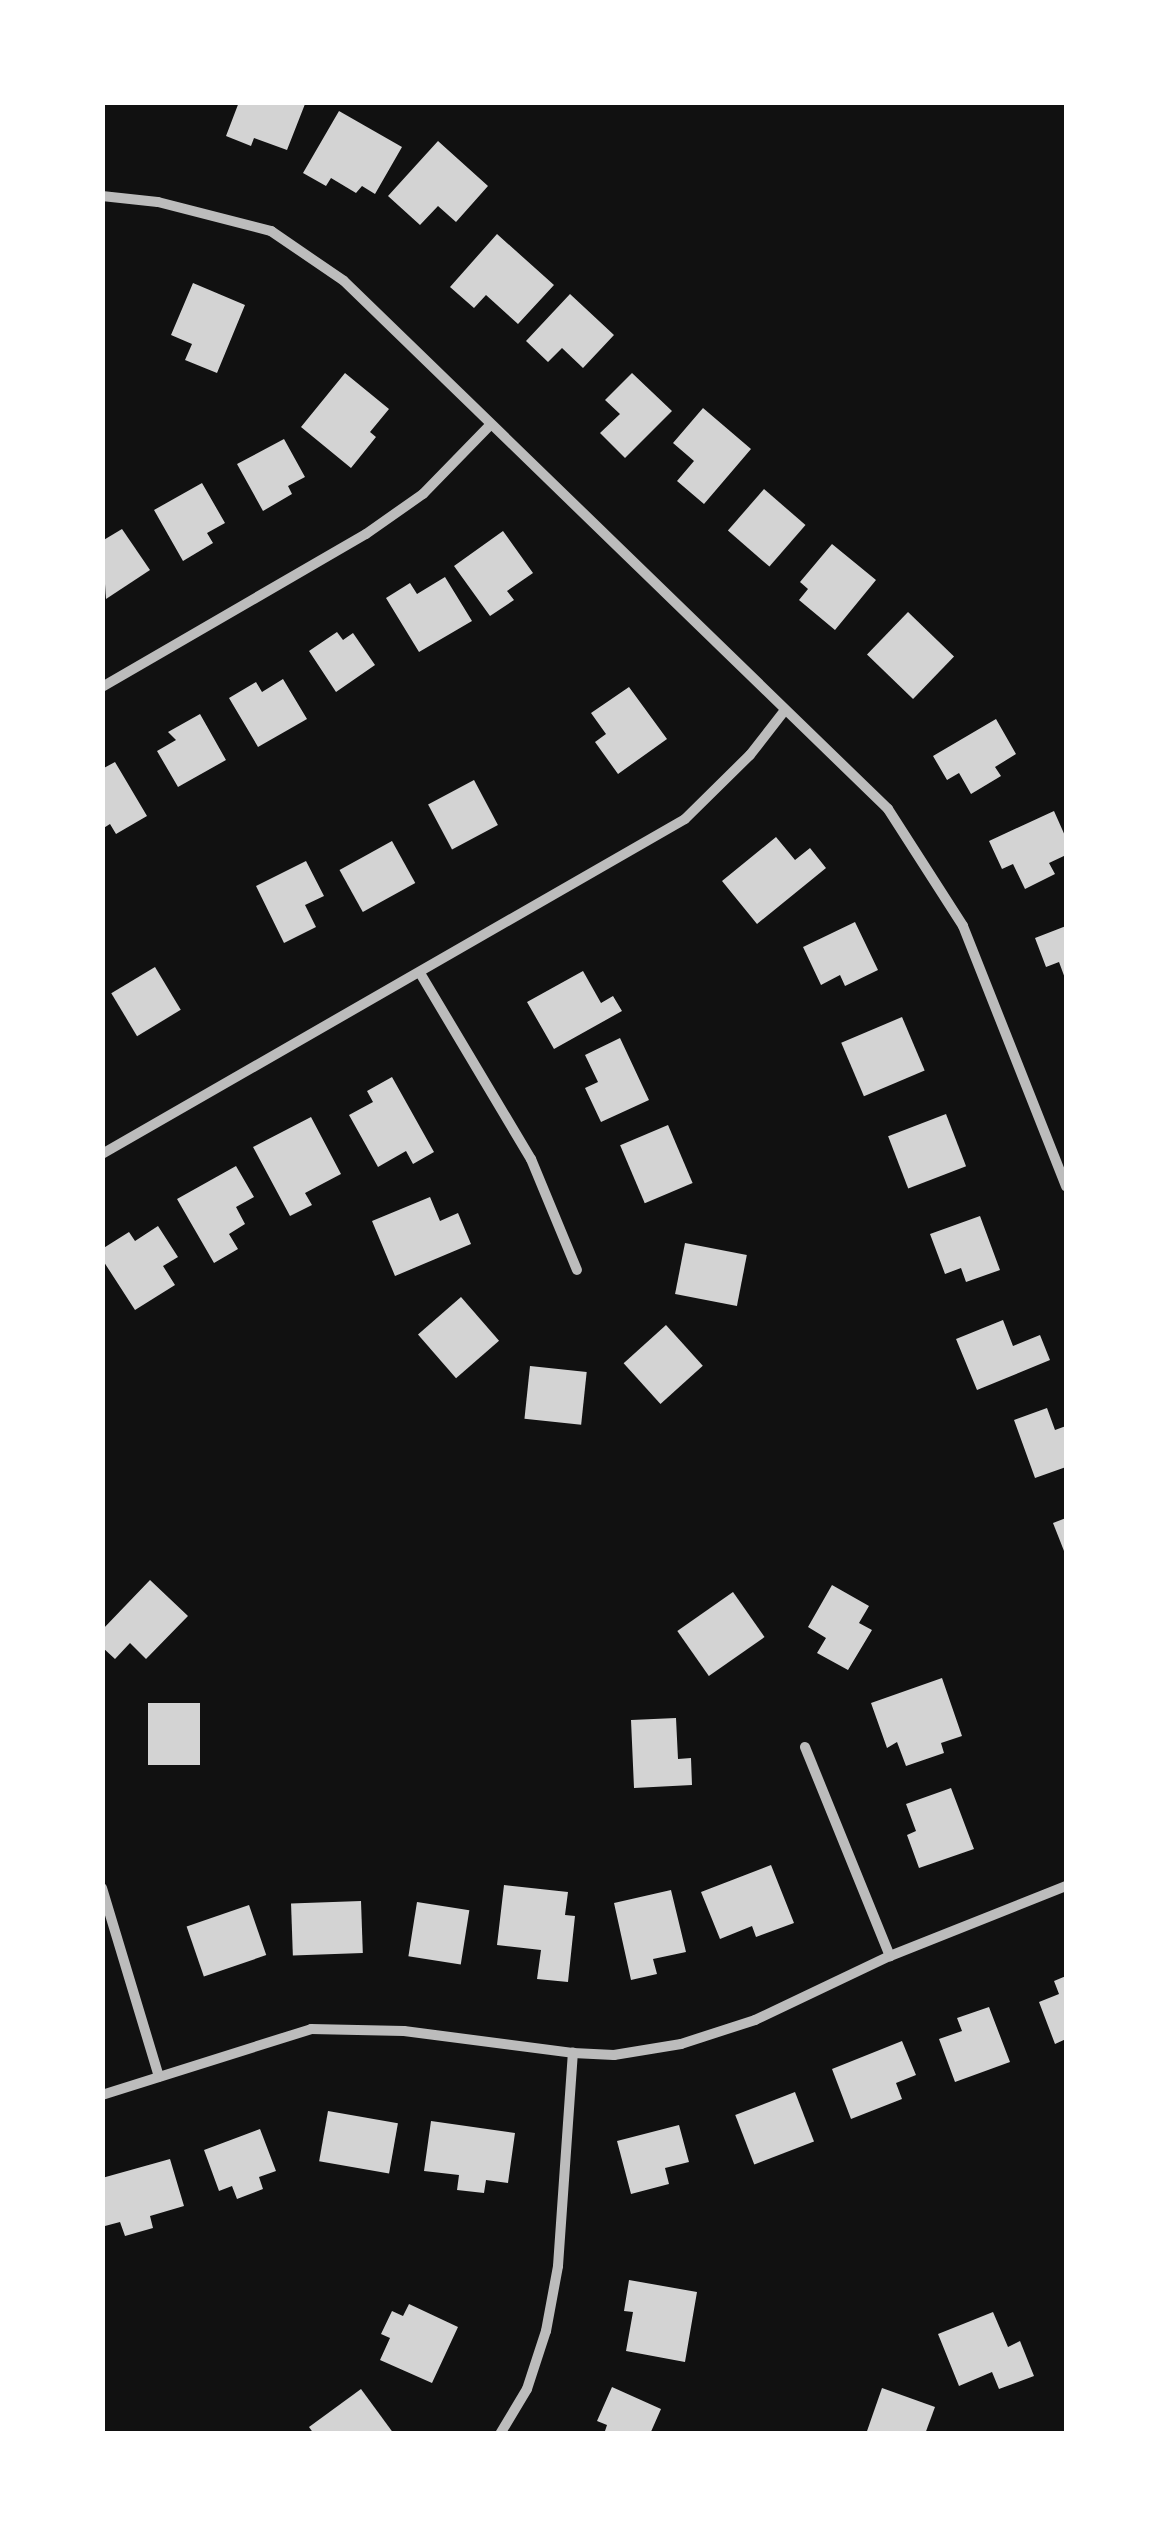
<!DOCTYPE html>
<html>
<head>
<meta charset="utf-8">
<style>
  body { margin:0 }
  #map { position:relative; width:1169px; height:2536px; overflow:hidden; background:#111; font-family:"Fira Sans Condensed",sans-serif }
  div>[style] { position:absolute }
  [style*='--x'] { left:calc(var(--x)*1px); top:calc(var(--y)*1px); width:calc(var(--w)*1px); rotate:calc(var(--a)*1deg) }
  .building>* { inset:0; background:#d3d3d3; transform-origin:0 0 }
  .minor>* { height:10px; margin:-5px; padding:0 5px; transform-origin:5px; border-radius:5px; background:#bcbcbc }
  span { translate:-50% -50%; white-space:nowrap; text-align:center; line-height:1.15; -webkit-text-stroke:10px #fff; paint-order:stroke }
  .frame { position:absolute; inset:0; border:105px solid #fff; pointer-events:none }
</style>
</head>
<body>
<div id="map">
  <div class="building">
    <div style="clip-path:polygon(239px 102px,305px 104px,287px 150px,254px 138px,251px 146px,226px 136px)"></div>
    <div style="clip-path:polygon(339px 111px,402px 147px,375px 194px,362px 186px,356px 193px,331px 178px,326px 186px,303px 173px)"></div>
    <div style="clip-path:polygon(438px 141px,488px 186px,456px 222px,438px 206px,420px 225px,388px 196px)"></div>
    <div style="clip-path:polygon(497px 234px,554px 285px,518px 324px,486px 295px,474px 308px,450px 287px)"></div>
    <div style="clip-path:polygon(193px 283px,245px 305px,217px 373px,185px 360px,192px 344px,171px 335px)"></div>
    <div style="clip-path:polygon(570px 294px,614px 335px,583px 368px,562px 348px,548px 362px,526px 341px)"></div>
    <div style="clip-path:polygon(345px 373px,389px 409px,370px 432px,376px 437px,351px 468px,301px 427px)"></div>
    <div style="clip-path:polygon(632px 373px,672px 411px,625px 458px,600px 433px,620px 414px,605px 400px)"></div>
    <div style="clip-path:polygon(703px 408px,751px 449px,704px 504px,677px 481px,694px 461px,673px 443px)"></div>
    <div style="clip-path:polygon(284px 439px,305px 477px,288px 486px,292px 494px,263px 511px,237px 464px)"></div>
    <div style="clip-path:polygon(202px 483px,225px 523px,207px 533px,213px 543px,183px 561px,154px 510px)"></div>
    <div style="left:764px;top:489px;width:55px;height:55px;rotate:41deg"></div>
    <div style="clip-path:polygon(122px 529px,150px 570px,106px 599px,102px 541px)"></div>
    <div style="clip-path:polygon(503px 531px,533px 573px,507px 591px,514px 600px,490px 616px,454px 566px)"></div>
    <div style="clip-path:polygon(832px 544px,876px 580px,835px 630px,799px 600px,808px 589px,800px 582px)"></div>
    <div style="clip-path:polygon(445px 577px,472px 621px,419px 652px,386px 598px,410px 583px,417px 594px)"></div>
    <div style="left:908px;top:612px;width:64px;height:59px;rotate:44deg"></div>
    <div style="clip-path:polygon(337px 632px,343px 640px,353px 633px,375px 665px,336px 692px,309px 651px)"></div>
    <div style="clip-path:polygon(283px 679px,307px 719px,258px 747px,229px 698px,256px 682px,262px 692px)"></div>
    <div style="clip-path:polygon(629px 687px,667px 739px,618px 774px,595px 742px,606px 734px,591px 713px)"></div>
    <div style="clip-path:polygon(200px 714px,226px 760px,178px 787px,157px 751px,176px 740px,168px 732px)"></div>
    <div style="clip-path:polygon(996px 719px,1016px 754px,995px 767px,1001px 776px,971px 794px,959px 773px,947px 780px,933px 756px)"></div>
    <div style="clip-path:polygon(115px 762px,147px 816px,116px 834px,110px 824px,102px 829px,102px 769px)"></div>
    <div style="left:474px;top:780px;width:51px;height:52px;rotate:62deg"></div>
    <div style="clip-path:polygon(1054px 811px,1066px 838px,1066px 855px,1049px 863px,1055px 874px,1025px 889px,1013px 864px,1002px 869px,989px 841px)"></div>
    <div style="clip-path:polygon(776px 837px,795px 860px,810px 848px,826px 868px,757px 924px,722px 881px)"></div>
    <div style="left:392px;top:841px;width:48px;height:60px;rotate:61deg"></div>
    <div style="clip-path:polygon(306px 861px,324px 896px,305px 905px,316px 927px,284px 943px,256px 886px)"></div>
    <div style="clip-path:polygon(855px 922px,878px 970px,845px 986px,840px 975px,821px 985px,803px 947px)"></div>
    <div style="clip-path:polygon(1066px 926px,1066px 981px,1059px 962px,1046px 967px,1035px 938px)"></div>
    <div style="left:155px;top:967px;width:50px;height:51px;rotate:59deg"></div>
    <div style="clip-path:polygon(583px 971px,601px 1003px,613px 996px,622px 1011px,554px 1049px,527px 1002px)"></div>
    <div style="left:902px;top:1017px;width:58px;height:66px;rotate:67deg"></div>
    <div style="clip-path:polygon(620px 1038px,649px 1100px,601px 1122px,585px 1088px,598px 1082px,585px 1055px)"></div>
    <div style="clip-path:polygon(392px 1077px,434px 1152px,413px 1164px,406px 1151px,378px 1167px,349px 1115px,373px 1102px,367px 1091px)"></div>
    <div style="left:946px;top:1114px;width:56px;height:62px;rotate:69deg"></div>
    <div style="clip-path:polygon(311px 1117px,341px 1174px,305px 1193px,312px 1205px,290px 1216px,253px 1147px)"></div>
    <div style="left:668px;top:1125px;width:63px;height:52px;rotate:67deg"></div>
    <div style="clip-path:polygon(236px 1166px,254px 1197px,236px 1207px,245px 1224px,229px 1234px,238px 1249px,214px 1263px,177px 1199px)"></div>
    <div style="clip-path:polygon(430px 1197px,440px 1221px,458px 1213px,471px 1244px,395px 1276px,372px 1221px)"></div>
    <div style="clip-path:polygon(980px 1216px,1000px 1270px,966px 1282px,961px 1268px,945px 1274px,930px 1234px)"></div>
    <div style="clip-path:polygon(158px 1226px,178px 1257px,163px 1266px,175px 1285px,135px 1310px,102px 1259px,102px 1249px,129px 1232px,135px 1241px)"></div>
    <div style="left:685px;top:1243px;width:63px;height:52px;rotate:11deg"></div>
    <div style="left:461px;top:1297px;width:58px;height:57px;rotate:49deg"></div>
    <div style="clip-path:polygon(1003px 1320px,1013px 1346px,1040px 1335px,1050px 1360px,977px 1390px,956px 1339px)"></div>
    <div style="left:666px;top:1325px;width:55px;height:57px;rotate:48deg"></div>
    <div style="left:530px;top:1366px;width:57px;height:53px;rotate:6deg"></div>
    <div style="clip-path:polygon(1047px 1408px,1055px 1430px,1066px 1426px,1066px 1467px,1035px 1478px,1014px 1420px)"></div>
    <div style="clip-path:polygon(1066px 1518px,1066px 1556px,1053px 1523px)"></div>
    <div style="clip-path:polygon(150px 1580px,188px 1616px,146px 1659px,130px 1643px,115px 1659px,102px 1647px,102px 1630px)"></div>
    <div style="clip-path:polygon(832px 1585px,869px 1606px,859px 1623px,872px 1630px,848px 1670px,817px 1653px,826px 1638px,808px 1627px)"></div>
    <div style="left:733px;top:1592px;width:55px;height:68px;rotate:55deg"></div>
    <div style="clip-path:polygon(942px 1678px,962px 1736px,941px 1743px,944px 1753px,906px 1766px,897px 1742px,887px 1748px,871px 1703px)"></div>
    <div style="left:148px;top:1703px;width:52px;height:62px"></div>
    <div style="clip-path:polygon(676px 1718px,678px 1759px,691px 1758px,692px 1785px,634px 1788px,631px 1720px)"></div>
    <div style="clip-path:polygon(951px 1788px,974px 1849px,919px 1868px,907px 1835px,916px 1831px,906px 1804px)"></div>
    <div style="clip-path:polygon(771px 1865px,794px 1923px,756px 1937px,752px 1926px,720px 1939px,701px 1892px)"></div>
    <div style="clip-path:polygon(504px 1885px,568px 1892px,565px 1915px,575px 1916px,568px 1982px,537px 1979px,541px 1950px,497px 1945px)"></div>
    <div style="clip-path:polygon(671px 1890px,686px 1952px,653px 1959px,657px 1974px,631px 1980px,614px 1903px)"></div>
    <div style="left:361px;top:1901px;width:52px;height:70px;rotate:88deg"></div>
    <div style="left:417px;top:1902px;width:53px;height:55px;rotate:9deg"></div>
    <div style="left:249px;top:1905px;width:53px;height:66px;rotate:71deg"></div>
    <div style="clip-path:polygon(1066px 1976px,1066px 2039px,1055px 2044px,1039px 2002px,1059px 1994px,1054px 1981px)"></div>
    <div style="clip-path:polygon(989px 2007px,1010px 2062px,955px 2082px,939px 2039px,962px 2031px,957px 2018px)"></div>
    <div style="clip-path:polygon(902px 2041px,916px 2075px,896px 2083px,902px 2099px,851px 2119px,832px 2069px)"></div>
    <div style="left:795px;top:2092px;width:53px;height:64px;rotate:69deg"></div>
    <div style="left:328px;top:2111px;width:71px;height:51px;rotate:10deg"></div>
    <div style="clip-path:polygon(431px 2121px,515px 2133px,508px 2183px,486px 2180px,484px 2193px,457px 2190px,459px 2175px,424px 2171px)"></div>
    <div style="clip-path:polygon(679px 2125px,689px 2162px,665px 2168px,669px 2184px,631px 2194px,617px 2141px)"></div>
    <div style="clip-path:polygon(260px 2129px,276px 2171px,259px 2177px,263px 2189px,237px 2199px,232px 2186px,219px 2191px,204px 2150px)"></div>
    <div style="clip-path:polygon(170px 2159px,184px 2206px,150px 2216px,153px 2228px,125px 2236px,120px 2222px,105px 2226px,102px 2178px)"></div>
    <div style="clip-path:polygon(629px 2280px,697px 2292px,685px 2362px,626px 2351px,633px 2312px,624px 2311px)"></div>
    <div style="clip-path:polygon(409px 2304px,458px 2327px,432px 2383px,380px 2360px,390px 2338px,381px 2334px,392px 2311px,403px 2316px)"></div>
    <div style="clip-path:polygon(993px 2312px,1008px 2347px,1020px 2341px,1034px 2376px,999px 2389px,992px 2372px,959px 2386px,938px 2334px)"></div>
    <div style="clip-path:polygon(612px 2387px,661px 2409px,650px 2434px,604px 2434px,607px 2425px,597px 2421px)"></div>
    <div style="clip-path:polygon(882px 2388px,935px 2407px,925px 2434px,866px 2434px)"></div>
    <div style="clip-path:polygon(361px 2389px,394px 2434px,314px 2434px,309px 2427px)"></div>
  </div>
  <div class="minor">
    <div style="--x:102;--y:196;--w:56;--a:6.1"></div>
    <div style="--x:158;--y:202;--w:117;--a:14.4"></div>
    <div style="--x:271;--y:231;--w:88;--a:34.4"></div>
    <div style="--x:344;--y:281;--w:758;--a:44.14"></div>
    <div style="--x:888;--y:809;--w:139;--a:57.3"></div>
    <div style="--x:963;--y:926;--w:280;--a:68.4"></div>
    <div style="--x:102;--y:687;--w:305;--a:-30.1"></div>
    <div style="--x:366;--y:534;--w:70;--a:-35.1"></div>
    <div style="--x:423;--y:494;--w:96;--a:-45.8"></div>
    <div style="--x:420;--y:973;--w:217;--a:59.2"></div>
    <div style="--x:531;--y:1159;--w:120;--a:67.5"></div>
    <div style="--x:102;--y:1154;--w:672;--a:-29.88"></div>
    <div style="--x:685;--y:819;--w:91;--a:-44.6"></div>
    <div style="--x:750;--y:755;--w:57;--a:-52.1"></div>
    <div style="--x:805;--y:1747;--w:226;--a:67.9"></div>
    <div style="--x:102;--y:1888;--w:197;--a:73.2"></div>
    <div style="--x:102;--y:2095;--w:219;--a:-17.5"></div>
    <div style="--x:311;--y:2029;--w:93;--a:1.2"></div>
    <div style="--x:404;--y:2031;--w:170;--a:7.4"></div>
    <div style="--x:573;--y:2053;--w:41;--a:2.8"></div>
    <div style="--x:614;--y:2055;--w:68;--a:-9.3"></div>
    <div style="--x:681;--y:2044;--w:78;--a:-18"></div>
    <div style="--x:755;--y:2020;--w:149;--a:-25.4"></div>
    <div style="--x:890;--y:1956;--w:189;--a:-21.7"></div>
    <div style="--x:500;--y:2434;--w:52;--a:-59"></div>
    <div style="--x:527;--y:2389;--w:61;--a:-71.9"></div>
    <div style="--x:546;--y:2331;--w:66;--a:-79.5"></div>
    <div style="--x:558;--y:2266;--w:214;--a:-86"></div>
  </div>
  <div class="frame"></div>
</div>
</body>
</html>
